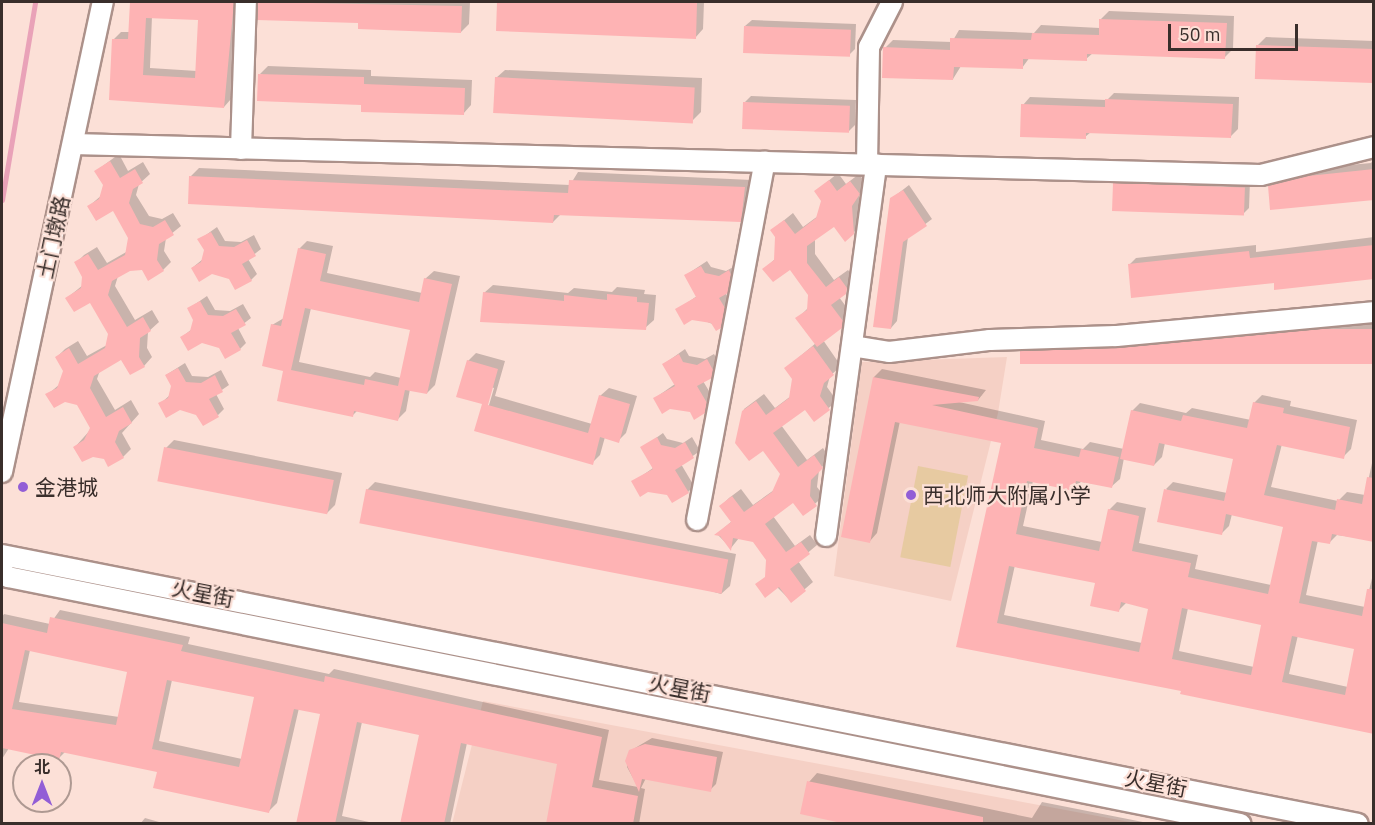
<!DOCTYPE html>
<html>
<head>
<meta charset="utf-8">
<style>
  body { margin:0 }
  #map { position:relative; width:1375px; height:825px; overflow:hidden; background:#fce0d7; font-family:"IBM Plex Sans","Noto Sans SC",sans-serif }
  div>[style] { position:absolute }
  [style*='--x'] { left:calc(var(--x)*1px); top:calc(var(--y)*1px); width:calc(var(--w)*1px); rotate:calc(var(--a)*1deg) }
  .built>* { inset:0; background:#f5d0c5 }
  .green>* { inset:0; background:#e7caa1; transform-origin:0 0 }
  .shadow>* { inset:0; background:#0003 }
  .stream>* { height:5px; margin:-2.5px; padding:0 2.5px; transform-origin:2.5px; border-radius:2.5px; background:#e9a2b8 }
  .building>* { inset:0; background:#feb3b4; transform-origin:0 0 }
  .roads { filter:drop-shadow(2px 0 #ac918a) drop-shadow(-2px 0 #ac918a) drop-shadow(0 2px #ac918a) drop-shadow(0 -2px #ac918a) }
  .minor>* { height:20px; margin:-10px; padding:0 10px; transform-origin:10px; border-radius:10px; background:#fff }
  .dots>* { width:16px; height:16px; translate:-50% -50%; box-sizing:border-box; border:3px solid #fce0d7; border-radius:50% }
  span { translate:-50% -50%; white-space:nowrap; text-align:center; line-height:1.15; -webkit-text-stroke:4.5px #fce0d7; paint-order:stroke }
  .street-label { font-size:21px; color:#392e2b }
  .poi-label { font-size:21px; color:#392e2b }
  .left { translate:0 -50%; text-align:left }
  .frame { position:absolute; inset:0; border:3px solid #392e2b; pointer-events:none }
  .north { position:absolute; left:12px; top:753px; width:60px; height:60px; box-sizing:border-box; background:#fce0d7; border:2px solid #ae9992; border-radius:50%; rotate:0deg; font-size:16px; font-weight:700; line-height:24px; text-align:center; color:#392e2b }
  .north::after { content:''; display:block; margin:auto; width:21px; height:27px; background:#925ed6; clip-path:polygon(50% 0,100% 100%,50% 72%,0 100%) }
  .scale { position:absolute; left:1168px; top:24px; width:130px; height:27px; box-sizing:border-box; border:3px solid #392e2b; border-top:0; padding-left:8px; font-size:18px; line-height:21px; white-space:nowrap; color:#392e2b; -webkit-text-stroke:4px #fce0d7; paint-order:stroke }
</style>
</head>
<body>
<div id="map">
  <div class="built">
    <div style="clip-path:polygon(1007px 357px,998px 413px,951px 601px,834px 576px,862px 362px)"></div>
    <div style="clip-path:polygon(483px 701px,1135px 823px,452px 824px)"></div>
  </div>
  <div class="green">
    <div style="left:918px;top:466px;width:51px;height:93px;rotate:11deg"></div>
  </div>
  <div class="shadow">
    <div style="clip-path:polygon(evenodd,131px 2px,241px 2px,231px 99px,224px 107px,111px 99px,114px 39px,121px 32px,130px 32px,131px 2px,152px 16px,199px 19px,197px 71px,150px 68px,152px 16px)"></div>
    <div style="clip-path:polygon(258px 2px,470px 2px,469px 24px,461px 32px,360px 22px,259px 18px)"></div>
    <div style="clip-path:polygon(498px 2px,704px 2px,703px 29px,695px 38px,497px 29px)"></div>
    <div style="clip-path:polygon(1109px 11px,1234px 16px,1233px 49px,1225px 57px,1093px 53px,1086px 59px,1030px 57px,1022px 68px,961px 66px,953px 79px,885px 48px,893px 40px,952px 42px,959px 30px,1034px 33px,1041px 25px,1100px 28px,1101px 19px)"></div>
    <div style="clip-path:polygon(752px 20px,856px 24px,855px 49px,849px 55px,745px 26px)"></div>
    <div style="clip-path:polygon(1266px 37px,1374px 41px,1374px 82px,1258px 45px)"></div>
    <div style="clip-path:polygon(268px 66px,371px 70px,371px 76px,472px 80px,471px 105px,463px 114px,363px 104px,260px 74px)"></div>
    <div style="clip-path:polygon(505px 70px,702px 78px,701px 112px,693px 120px,496px 78px)"></div>
    <div style="clip-path:polygon(1114px 93px,1239px 97px,1238px 129px,1231px 136px,1091px 132px,1085px 137px,1023px 105px,1030px 97px,1107px 100px)"></div>
    <div style="clip-path:polygon(751px 96px,856px 100px,855px 125px,849px 131px,745px 102px)"></div>
    <div style="clip-path:polygon(119px 154px,128px 171px,143px 162px,150px 174px,139px 184px,136px 195px,149px 216px,162px 219px,173px 213px,181px 226px,166px 238px,164px 251px,171px 262px,163px 270px,148px 279px,142px 269px,130px 269px,118px 276px,115px 286px,135px 320px,152px 310px,159px 322px,148px 332px,147px 348px,152px 357px,144px 366px,122px 358px,100px 370px,97px 379px,115px 410px,131px 400px,139px 414px,122px 433px,131px 449px,123px 457px,105px 458px,75px 447px,92px 428px,78px 404px,47px 395px,60px 384px,65px 371px,57px 357px,65px 349px,78px 341px,87px 356px,107px 345px,109px 334px,90px 301px,67px 298px,83px 285px,84px 276px,76px 263px,84px 255px,97px 247px,107px 263px,128px 251px,130px 238px,113px 209px,89px 206px,102px 195px,105px 185px,96px 171px)"></div>
    <div style="clip-path:polygon(1374px 159px,1374px 198px,1269px 186px,1277px 178px,1317px 168px,1371px 163px)"></div>
    <div style="clip-path:polygon(199px 168px,570px 185px,578px 172px,752px 180px,749px 213px,741px 221px,561px 214px,553px 222px,190px 177px)"></div>
    <div style="clip-path:polygon(838px 173px,846px 184px,859px 174px,867px 185px,859px 196px,862px 224px,853px 233px,834px 225px,815px 239px,815px 254px,834px 280px,848px 270px,855px 279px,839px 297px,850px 312px,850px 318px,823px 340px,841px 366px,830px 376px,827px 387px,837px 401px,814px 420px,805px 408px,781px 425px,807px 460px,823px 448px,830px 459px,819px 470px,817px 487px,824px 496px,803px 514px,794px 501px,773px 516px,795px 546px,810px 535px,817px 545px,798px 561px,813px 582px,791px 601px,766px 576px,768px 559px,754px 540px,739px 538px,731px 548px,717px 534px,732px 521px,721px 506px,729px 498px,741px 489px,753px 505px,774px 490px,782px 473px,763px 449px,737px 443px,744px 409px,764px 394px,775px 408px,791px 396px,794px 379px,786px 368px,816px 343px,797px 319px,808px 308px,810px 294px,790px 268px,764px 269px,775px 259px,776px 236px,772px 230px,793px 213px,803px 227px,818px 216px,822px 200px,816px 191px)"></div>
    <div style="clip-path:polygon(1121px 178px,1250px 181px,1249px 208px,1243px 214px,1115px 184px)"></div>
    <div style="clip-path:polygon(909px 185px,932px 219px,908px 237px,897px 321px,891px 328px,891px 199px)"></div>
    <div style="clip-path:polygon(217px 227px,225px 241px,241px 242px,254px 235px,261px 249px,248px 259px,257px 274px,251px 280px,192px 268px,203px 259px,205px 250px,199px 240px)"></div>
    <div style="clip-path:polygon(1374px 237px,1374px 278px,1129px 265px,1136px 258px,1256px 245px,1256px 252px)"></div>
    <div style="clip-path:polygon(evenodd,307px 241px,333px 246px,327px 273px,422px 293px,425px 279px,434px 271px,460px 276px,435px 385px,427px 393px,410px 389px,406px 411px,398px 419px,357px 411px,353px 415px,285px 370px,272px 325px,284px 318px,299px 249px,307px 241px,311px 308px,411px 329px,401px 378px,375px 372px,370px 377px,299px 362px,311px 308px)"></div>
    <div style="clip-path:polygon(707px 261px,711px 267px,726px 271px,735px 266px,733px 285px,725px 292px,730px 301px,727px 320px,720px 327px,677px 310px,697px 296px,686px 275px)"></div>
    <div style="clip-path:polygon(493px 285px,568px 293px,574px 288px,612px 292px,617px 287px,645px 290px,644px 294px,656px 295px,654px 320px,645px 328px,484px 293px)"></div>
    <div style="clip-path:polygon(207px 296px,215px 310px,230px 311px,243px 304px,251px 318px,238px 328px,246px 343px,240px 349px,182px 337px,192px 329px,194px 319px,188px 309px)"></div>
    <div style="clip-path:polygon(1374px 322px,1374px 363px,1023px 362px,1031px 354px)"></div>
    <div style="clip-path:polygon(685px 349px,689px 356px,705px 359px,714px 354px,719px 363px,717px 370px,703px 381px,712px 396px,704px 412px,655px 398px,675px 384px,664px 364px)"></div>
    <div style="clip-path:polygon(evenodd,476px 353px,505px 361px,495px 396px,592px 424px,600px 396px,609px 388px,637px 396px,626px 433px,618px 441px,605px 437px,600px 455px,592px 463px,476px 430px,484px 403px,458px 396px,468px 361px,476px 353px,491px 387px,494px 388px,487px 412px,485px 411px,491px 387px)"></div>
    <div style="clip-path:polygon(185px 363px,192px 376px,208px 377px,221px 370px,229px 385px,216px 394px,224px 409px,218px 415px,160px 404px,170px 395px,172px 386px,166px 375px)"></div>
    <div style="clip-path:polygon(evenodd,882px 369px,986px 390px,978px 400px,959px 402px,1045px 421px,1041px 440px,1083px 449px,1090px 442px,1124px 449px,1132px 411px,1140px 403px,1186px 413px,1192px 408px,1251px 420px,1254px 403px,1262px 395px,1291px 401px,1290px 406px,1357px 420px,1351px 449px,1343px 457px,1282px 444px,1271px 487px,1338px 501px,1347px 492px,1365px 495px,1374px 454px,1374px 540px,1337px 535px,1329px 543px,1318px 540px,1306px 595px,1365px 607px,1374px 570px,1374px 732px,1183px 689px,958px 646px,1003px 442px,900px 421px,877px 533px,870px 541px,874px 377px,882px 369px,1165px 443px,1235px 457px,1227px 493px,1173px 482px,1166px 489px,1221px 534px,1229px 526px,1232px 514px,1285px 525px,1271px 585px,1195px 569px,1198px 555px,1139px 543px,1146px 508px,1117px 502px,1109px 510px,1102px 542px,1023px 526px,1033px 481px,1073px 490px,1081px 482px,1112px 486px,1120px 479px,1124px 458px,1154px 465px,1162px 457px,1165px 443px,882px 369px,1015px 565px,1097px 582px,1119px 610px,1127px 602px,1150px 607px,1142px 643px,1004px 615px,1015px 565px,882px 369px,1188px 608px,1263px 624px,1254px 667px,1179px 651px,1188px 608px,882px 369px,1298px 635px,1356px 648px,1348px 687px,1289px 674px,1298px 635px)"></div>
    <div style="clip-path:polygon(663px 433px,667px 439px,683px 443px,692px 437px,700px 451px,681px 464px,694px 486px,688px 492px,668px 494px,633px 482px,653px 468px,642px 448px)"></div>
    <div style="clip-path:polygon(174px 440px,342px 473px,335px 505px,327px 513px,166px 448px)"></div>
    <div style="clip-path:polygon(375px 482px,736px 554px,730px 586px,721px 594px,367px 490px)"></div>
    <div style="clip-path:polygon(evenodd,60px 610px,190px 637px,188px 644px,329px 674px,334px 669px,609px 730px,599px 780px,638px 787px,627px 767px,630px 751px,652px 738px,723px 752px,716px 784px,710px 790px,646px 778px,641px 788px,645px 789px,639px 824px,548px 824px,559px 763px,467px 743px,450px 824px,402px 824px,421px 734px,362px 722px,342px 816px,378px 824px,298px 824px,321px 713px,299px 708px,277px 803px,269px 811px,159px 771px,66px 751px,58px 759px,9px 748px,2px 759px,2px 617px,4px 614px,50px 624px,60px 610px,30px 650px,129px 671px,119px 717px,19px 702px,30px 650px,60px 610px,172px 680px,256px 695px,242px 759px,159px 741px,172px 680px)"></div>
    <div style="clip-path:polygon(817px 773px,1032px 818px,1042px 802px,1153px 824px,853px 824px,809px 782px)"></div>
    <div style="clip-path:polygon(145px 818px,166px 824px,140px 824px)"></div>
  </div>
  <div class="stream">
    <div style="--x:2;--y:200;--w:201;--a:-80.5"></div>
  </div>
  <div class="building">
    <div style="clip-path:polygon(evenodd,130px 2px,234px 2px,224px 108px,109px 100px,112px 39px,128px 39px,130px 2px,146px 18px,198px 20px,195px 78px,143px 75px,146px 18px)"></div>
    <div style="clip-path:polygon(258px 2px,462px 6px,461px 33px,358px 29px,358px 23px,257px 20px)"></div>
    <div style="clip-path:polygon(497px 2px,697px 3px,696px 39px,496px 31px)"></div>
    <div style="clip-path:polygon(1099px 19px,1227px 23px,1225px 59px,1087px 54px,1087px 61px,1023px 59px,1023px 69px,954px 67px,953px 80px,882px 78px,883px 47px,950px 50px,950px 38px,1031px 40px,1032px 33px,1099px 35px)"></div>
    <div style="left:744px;top:26px;width:107px;height:27px;rotate:2deg"></div>
    <div style="left:1256px;top:45px;width:118px;height:34px;rotate:2deg"></div>
    <div style="clip-path:polygon(258px 74px,364px 77px,364px 84px,465px 88px,464px 115px,361px 112px,361px 105px,257px 101px)"></div>
    <div style="left:495px;top:77px;width:200px;height:36px;rotate:3deg"></div>
    <div style="clip-path:polygon(1105px 99px,1233px 104px,1231px 138px,1086px 133px,1086px 139px,1020px 137px,1021px 104px,1105px 107px)"></div>
    <div style="left:743px;top:102px;width:107px;height:27px;rotate:2deg"></div>
    <div style="clip-path:polygon(110px 161px,120px 178px,135px 169px,143px 183px,133px 189px,129px 203px,140px 224px,153px 227px,165px 220px,174px 235px,159px 244px,157px 260px,164px 271px,148px 281px,142px 270px,130px 271px,112px 281px,108px 295px,127px 327px,143px 317px,151px 331px,140px 338px,139px 357px,145px 367px,130px 375px,121px 360px,94px 376px,90px 388px,106px 417px,123px 407px,132px 423px,119px 431px,115px 442px,124px 458px,108px 467px,104px 459px,93px 457px,82px 462px,73px 447px,84px 440px,90px 428px,77px 405px,65px 402px,54px 408px,45px 394px,57px 388px,63px 371px,55px 357px,69px 348px,78px 364px,105px 348px,108px 334px,90px 303px,74px 312px,65px 298px,81px 288px,82px 277px,74px 262px,88px 254px,98px 270px,125px 255px,128px 238px,113px 211px,96px 221px,87px 206px,99px 199px,103px 185px,94px 171px)"></div>
    <div style="clip-path:polygon(1374px 169px,1374px 200px,1270px 210px,1268px 186px,1308px 176px)"></div>
    <div style="clip-path:polygon(189px 176px,568px 193px,569px 180px,745px 187px,741px 222px,554px 215px,553px 223px,188px 204px)"></div>
    <div style="clip-path:polygon(829px 180px,837px 191px,850px 181px,860px 194px,852px 206px,854px 234px,845px 242px,834px 227px,807px 246px,807px 263px,826px 287px,839px 277px,847px 288px,846px 294px,831px 305px,843px 321px,842px 328px,817px 347px,795px 318px,807px 310px,808px 295px,790px 270px,773px 282px,762px 269px,774px 260px,775px 237px,770px 230px,784px 220px,795px 234px,816px 218px,821px 201px,814px 191px)"></div>
    <div style="left:1113px;top:183px;width:132px;height:28px;rotate:2deg"></div>
    <div style="clip-path:polygon(903px 190px,927px 226px,903px 242px,891px 329px,873px 327px,890px 198px)"></div>
    <div style="clip-path:polygon(211px 232px,219px 246px,234px 247px,247px 240px,256px 256px,242px 264px,252px 281px,235px 290px,229px 279px,212px 274px,199px 282px,191px 268px,201px 262px,204px 250px,197px 239px)"></div>
    <div style="clip-path:polygon(1374px 245px,1374px 279px,1274px 290px,1274px 283px,1131px 298px,1128px 264px,1249px 251px,1250px 258px)"></div>
    <div style="clip-path:polygon(evenodd,298px 248px,326px 254px,320px 281px,419px 302px,424px 278px,452px 284px,427px 394px,405px 390px,398px 421px,354px 411px,353px 417px,277px 401px,283px 371px,262px 366px,271px 324px,281px 326px,298px 248px,305px 308px,410px 330px,398px 386px,365px 379px,364px 385px,291px 370px,305px 308px)"></div>
    <div style="clip-path:polygon(701px 266px,705px 273px,719px 276px,729px 270px,731px 275px,728px 293px,719px 298px,725px 308px,721px 328px,716px 331px,711px 323px,692px 320px,684px 325px,675px 309px,696px 297px,684px 275px)"></div>
    <div style="clip-path:polygon(483px 292px,564px 301px,564px 295px,607px 300px,607px 294px,637px 297px,637px 302px,649px 303px,646px 330px,480px 322px)"></div>
    <div style="clip-path:polygon(200px 301px,208px 315px,223px 316px,236px 309px,246px 325px,231px 333px,241px 350px,225px 359px,219px 348px,202px 343px,188px 351px,180px 337px,190px 331px,193px 320px,187px 308px)"></div>
    <div style="left:1374px;top:329px;width:35px;height:354px;rotate:90deg"></div>
    <div style="clip-path:polygon(813px 346px,834px 375px,824px 383px,820px 396px,830px 410px,814px 422px,805px 410px,773px 433px,798px 467px,814px 455px,823px 468px,811px 480px,810px 496px,817px 506px,803px 516px,793px 503px,765px 524px,786px 552px,801px 542px,810px 554px,790px 569px,806px 591px,791px 603px,779px 587px,765px 598px,755px 584px,765px 577px,766px 560px,753px 542px,733px 538px,731px 551px,720px 536px,714px 535px,731px 522px,719px 506px,732px 496px,744px 512px,772px 492px,780px 474px,763px 451px,749px 461px,735px 443px,742px 411px,756px 401px,766px 415px,789px 398px,792px 379px,784px 368px)"></div>
    <div style="clip-path:polygon(679px 354px,683px 362px,697px 365px,707px 359px,713px 370px,712px 378px,697px 386px,707px 403px,705px 413px,694px 420px,690px 412px,670px 409px,662px 414px,653px 398px,675px 386px,662px 364px)"></div>
    <div style="clip-path:polygon(467px 360px,498px 369px,488px 405px,588px 433px,599px 395px,630px 404px,619px 443px,600px 437px,593px 465px,474px 431px,482px 404px,456px 397px)"></div>
    <div style="clip-path:polygon(178px 368px,186px 382px,201px 383px,215px 375px,223px 392px,209px 399px,219px 417px,203px 426px,196px 415px,180px 410px,166px 418px,158px 403px,168px 398px,171px 386px,165px 375px)"></div>
    <div style="clip-path:polygon(evenodd,873px 377px,979px 397px,978px 401px,932px 405px,1038px 428px,1034px 448px,1079px 457px,1081px 449px,1119px 457px,1112px 488px,1076px 481px,1074px 491px,1027px 481px,1016px 534px,1099px 551px,1108px 509px,1139px 516px,1132px 551px,1191px 563px,1188px 577px,1268px 594px,1283px 527px,1226px 514px,1222px 535px,1157px 522px,1164px 489px,1224px 501px,1233px 459px,1159px 443px,1154px 466px,1120px 459px,1131px 410px,1181px 421px,1183px 415px,1247px 428px,1253px 402px,1284px 408px,1283px 413px,1350px 427px,1344px 459px,1277px 445px,1264px 495px,1335px 510px,1337px 499px,1362px 504px,1367px 477px,1374px 478px,1374px 542px,1332px 534px,1330px 544px,1312px 541px,1299px 603px,1362px 616px,1367px 589px,1374px 589px,1374px 734px,1180px 694px,1181px 691px,956px 647px,1001px 443px,895px 422px,870px 543px,841px 537px,873px 377px,1009px 566px,1095px 583px,1090px 606px,1119px 612px,1121px 602px,1148px 609px,1139px 652px,997px 623px,1009px 566px,873px 377px,1182px 608px,1261px 625px,1251px 675px,1172px 659px,1182px 608px,873px 377px,1292px 636px,1354px 649px,1345px 695px,1282px 682px,1292px 636px)"></div>
    <div style="clip-path:polygon(657px 437px,661px 445px,675px 448px,685px 442px,694px 458px,675px 470px,689px 493px,672px 503px,667px 495px,648px 492px,640px 497px,631px 481px,653px 469px,640px 447px)"></div>
    <div style="left:164px;top:447px;width:173px;height:35px;rotate:11deg"></div>
    <div style="left:366px;top:489px;width:369px;height:35px;rotate:11deg"></div>
    <div style="clip-path:polygon(evenodd,50px 617px,183px 645px,181px 651px,324px 682px,325px 676px,602px 737px,592px 787px,638px 796px,633px 824px,546px 824px,557px 764px,461px 743px,444px 824px,400px 824px,419px 735px,357px 722px,335px 824px,296px 824px,320px 714px,294px 709px,269px 813px,153px 788px,157px 772px,61px 752px,59px 760px,2px 748px,2px 623px,47px 633px,50px 617px,25px 650px,127px 672px,116px 725px,12px 709px,25px 650px,50px 617px,167px 680px,254px 697px,239px 767px,152px 749px,167px 680px)"></div>
    <div style="clip-path:polygon(645px 744px,717px 757px,711px 792px,642px 779px,639px 792px,625px 761px,629px 750px)"></div>
    <div style="clip-path:polygon(807px 781px,983px 817px,983px 824px,846px 824px,800px 814px)"></div>
  </div>
  <div class="roads">
    <div class="minor">
      <div style="--x:73;--y:144;--w:1188;--a:1.49"></div>
      <div style="--x:1261;--y:175;--w:116;--a:-13.9"></div>
      <div style="--x:241;--y:149;--w:147;--a:-88.1"></div>
      <div style="--x:867;--y:164;--w:117;--a:-89"></div>
      <div style="--x:869;--y:47;--w:51;--a:-62.9"></div>
      <div style="--x:852;--y:346;--w:37;--a:9"></div>
      <div style="--x:889;--y:352;--w:102;--a:-6.8"></div>
      <div style="--x:990;--y:340;--w:126;--a:-1.8"></div>
      <div style="--x:1116;--y:336;--w:259;--a:-5.3"></div>
      <div style="--x:2;--y:472;--w:481;--a:-77.9"></div>
      <div style="--x:697;--y:520;--w:365;--a:-79.3"></div>
      <div style="--x:826;--y:536;--w:375;--a:-82.3"></div>
      <div style="--x:2;--y:555;--w:1382;--a:11.22"></div>
      <div style="--x:2;--y:572;--w:8;--a:40"></div>
      <div style="--x:8;--y:577;--w:1257;--a:11.33"></div>
    </div>
  </div>
  <div class="dots">
    <div style="left:23px;top:487px;background:#925ed6"></div>
    <div style="left:911px;top:495px;background:#925ed6"></div>
  </div>
  <div class="street-label">
    <span style="left:53px;top:237px;rotate:-78deg">土门墩路</span>
    <span style="left:203px;top:593px;rotate:11deg">火星街</span>
    <span style="left:680px;top:688px;rotate:11deg">火星街</span>
    <span style="left:1156px;top:783px;rotate:11deg">火星街</span>
  </div>
  <div class="poi-label">
    <span class="left" style="left:35px;top:487px">金港城</span>
    <span class="left" style="left:923px;top:495px">西北师大附属小学</span>
  </div>
  <div class="frame"></div>
  <div class="north">北</div>
  <div class="scale">50 m</div>
</div>
</body>
</html>
